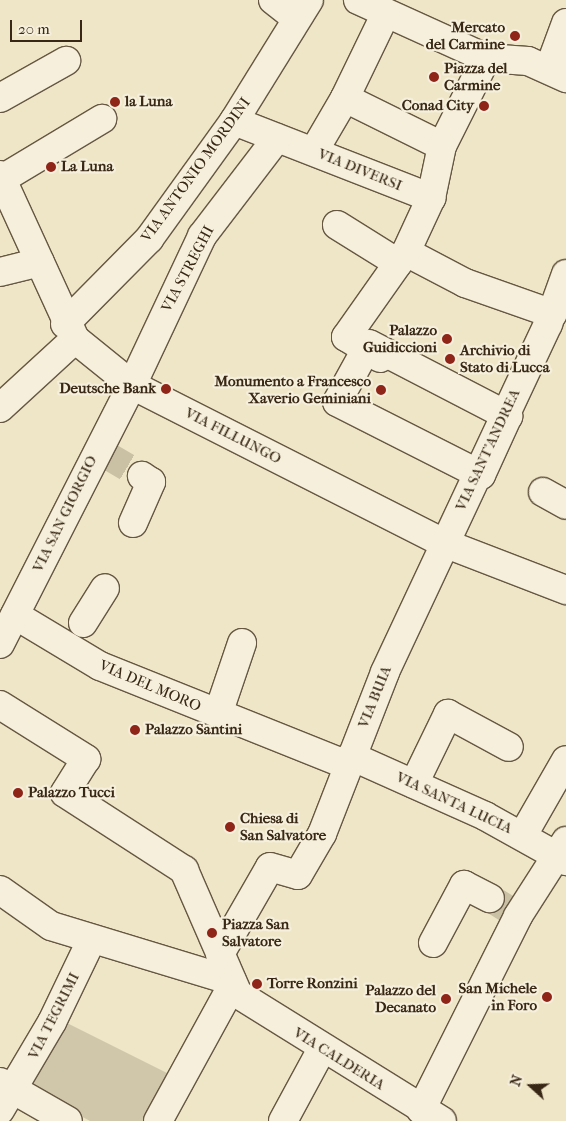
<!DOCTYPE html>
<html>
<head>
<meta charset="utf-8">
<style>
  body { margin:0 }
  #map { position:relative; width:566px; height:1121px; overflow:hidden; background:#efe6c8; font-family:"IM FELL French Canon",serif }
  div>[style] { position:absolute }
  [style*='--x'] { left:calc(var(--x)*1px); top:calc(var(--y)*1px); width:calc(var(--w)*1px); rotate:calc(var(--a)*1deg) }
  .green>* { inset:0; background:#d0c6aa }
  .minor-tunnel>* { height:28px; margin-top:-14px; transform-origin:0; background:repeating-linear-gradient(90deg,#cac0a4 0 28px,transparent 0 42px) }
  .roads { filter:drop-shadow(1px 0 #665742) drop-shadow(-1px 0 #665742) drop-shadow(0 1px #665742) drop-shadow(0 -1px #665742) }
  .minor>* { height:28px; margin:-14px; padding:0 14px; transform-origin:14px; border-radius:14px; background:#f5efdb }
  .dots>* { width:14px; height:14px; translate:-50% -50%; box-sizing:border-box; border:2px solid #f5efdb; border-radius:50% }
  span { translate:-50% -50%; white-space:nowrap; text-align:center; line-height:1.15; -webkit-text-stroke:4.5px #f5efdb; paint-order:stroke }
  .poi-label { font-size:15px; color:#382715; font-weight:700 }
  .right { translate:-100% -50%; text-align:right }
  .left { translate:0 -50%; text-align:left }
  .street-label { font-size:15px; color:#382715 }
  .north { position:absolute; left:506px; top:1061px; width:50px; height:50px; -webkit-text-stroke:4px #f5efdb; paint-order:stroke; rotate:290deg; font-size:14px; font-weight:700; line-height:20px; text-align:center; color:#382715 }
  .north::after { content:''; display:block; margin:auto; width:18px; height:22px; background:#382715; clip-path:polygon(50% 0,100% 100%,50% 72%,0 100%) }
  .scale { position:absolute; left:10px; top:20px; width:72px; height:22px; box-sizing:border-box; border:2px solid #382715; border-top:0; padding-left:6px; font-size:15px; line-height:18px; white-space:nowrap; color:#382715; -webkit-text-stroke:4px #f5efdb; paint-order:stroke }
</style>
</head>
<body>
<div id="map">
  <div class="green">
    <div style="clip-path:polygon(61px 1020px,175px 1077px,151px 1121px,90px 1121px,26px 1086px)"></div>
  </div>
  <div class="minor-tunnel">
    <div style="--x:103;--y:453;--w:45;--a:30.5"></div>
    <div style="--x:490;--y:898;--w:31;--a:32"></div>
  </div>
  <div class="roads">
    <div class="minor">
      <div style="--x:273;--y:0;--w:29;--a:38"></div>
      <div style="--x:358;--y:0;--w:141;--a:24.4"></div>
      <div style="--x:486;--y:58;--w:42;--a:4.1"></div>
      <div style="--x:528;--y:61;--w:42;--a:24.1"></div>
      <div style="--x:386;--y:13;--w:94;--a:115.8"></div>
      <div style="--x:345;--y:98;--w:108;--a:26.3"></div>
      <div style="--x:442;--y:146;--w:98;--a:-63.4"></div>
      <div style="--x:549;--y:69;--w:49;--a:-69.7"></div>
      <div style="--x:0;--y:98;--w:76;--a:-29.3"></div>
      <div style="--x:234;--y:121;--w:212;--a:21.3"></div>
      <div style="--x:314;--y:151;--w:61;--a:-59.7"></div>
      <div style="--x:0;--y:175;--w:180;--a:65.4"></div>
      <div style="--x:75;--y:339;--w:73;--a:38.9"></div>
      <div style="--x:132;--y:385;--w:350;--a:26.9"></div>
      <div style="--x:444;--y:543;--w:131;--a:21.1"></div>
      <div style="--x:2;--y:179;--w:117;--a:-31"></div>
      <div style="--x:337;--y:225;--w:72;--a:31.9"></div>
      <div style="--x:406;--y:252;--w:67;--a:27.7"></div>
      <div style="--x:465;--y:283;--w:93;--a:19.4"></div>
      <div style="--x:0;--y:272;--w:41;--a:-14"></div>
      <div style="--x:65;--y:324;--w:120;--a:-45.3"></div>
      <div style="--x:149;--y:239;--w:145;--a:-54.2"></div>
      <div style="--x:234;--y:121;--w:142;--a:-58.2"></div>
      <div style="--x:369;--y:344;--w:157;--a:27.4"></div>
      <div style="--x:508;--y:416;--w:65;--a:114.6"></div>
      <div style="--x:481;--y:475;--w:161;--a:-153.1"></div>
      <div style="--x:337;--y:402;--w:66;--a:-61.1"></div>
      <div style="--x:380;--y:358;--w:40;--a:-148"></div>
      <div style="--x:346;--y:337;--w:104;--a:-54.8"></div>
      <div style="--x:406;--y:252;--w:60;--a:-65.2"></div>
      <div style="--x:431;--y:198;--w:53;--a:-78.1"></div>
      <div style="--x:0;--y:408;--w:102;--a:-42.6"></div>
      <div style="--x:543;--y:492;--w:26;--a:29"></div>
      <div style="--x:133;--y:523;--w:45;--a:-66.3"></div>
      <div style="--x:151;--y:482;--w:11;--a:-146"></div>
      <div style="--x:15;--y:615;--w:99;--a:31"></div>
      <div style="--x:100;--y:666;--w:267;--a:21.8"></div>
      <div style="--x:83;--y:623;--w:41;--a:-57.8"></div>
      <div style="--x:0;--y:644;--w:291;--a:-63"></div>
      <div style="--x:132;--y:385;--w:165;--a:-64.8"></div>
      <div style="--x:202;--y:236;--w:123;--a:-52.6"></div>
      <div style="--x:0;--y:705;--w:102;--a:32.1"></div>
      <div style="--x:86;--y:759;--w:40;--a:122"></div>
      <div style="--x:65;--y:793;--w:142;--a:32.9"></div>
      <div style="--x:184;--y:870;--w:135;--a:66.5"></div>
      <div style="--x:238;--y:994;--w:240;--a:31.9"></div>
      <div style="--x:218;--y:714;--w:75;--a:-71.3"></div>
      <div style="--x:351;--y:756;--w:147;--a:24.1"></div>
      <div style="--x:485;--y:816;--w:93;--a:29.1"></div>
      <div style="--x:414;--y:784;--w:78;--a:-64.1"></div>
      <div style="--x:448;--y:714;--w:69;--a:28.4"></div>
      <div style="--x:523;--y:835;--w:86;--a:-60.2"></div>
      <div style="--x:0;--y:890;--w:62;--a:35.2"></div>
      <div style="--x:51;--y:926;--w:189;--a:16.9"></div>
      <div style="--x:433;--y:943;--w:66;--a:-61.9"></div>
      <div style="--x:464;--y:885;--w:29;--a:27"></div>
      <div style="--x:220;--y:954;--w:100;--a:-60.1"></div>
      <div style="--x:270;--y:867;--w:29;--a:16"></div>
      <div style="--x:298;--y:875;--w:48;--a:-59.7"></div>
      <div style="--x:322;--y:834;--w:174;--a:-68.7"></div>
      <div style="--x:385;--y:672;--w:384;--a:-64.9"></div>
      <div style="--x:548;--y:324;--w:53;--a:-70.2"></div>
      <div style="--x:0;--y:1082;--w:78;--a:29.8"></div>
      <div style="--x:0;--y:1110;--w:102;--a:-59.4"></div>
      <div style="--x:52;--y:1022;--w:90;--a:-64.3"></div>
      <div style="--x:421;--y:1110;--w:217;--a:-63.4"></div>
      <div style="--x:518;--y:916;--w:89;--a:-57.4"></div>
      <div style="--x:158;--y:1121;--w:156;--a:-61.3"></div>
      <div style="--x:283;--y:1121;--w:82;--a:-61.6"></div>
    </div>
  </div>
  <div class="dots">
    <div style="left:515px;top:36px;background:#8f2418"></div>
    <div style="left:434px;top:77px;background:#8f2418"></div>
    <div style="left:115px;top:102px;background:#8f2418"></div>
    <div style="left:484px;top:106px;background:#8f2418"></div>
    <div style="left:51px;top:167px;background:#8f2418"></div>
    <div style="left:447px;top:339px;background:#8f2418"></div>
    <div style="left:450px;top:359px;background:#8f2418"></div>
    <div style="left:166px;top:389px;background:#8f2418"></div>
    <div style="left:381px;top:390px;background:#8f2418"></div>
    <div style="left:135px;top:730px;background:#8f2418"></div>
    <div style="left:18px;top:793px;background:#8f2418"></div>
    <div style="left:230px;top:827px;background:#8f2418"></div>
    <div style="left:212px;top:933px;background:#8f2418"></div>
    <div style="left:257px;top:984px;background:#8f2418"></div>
    <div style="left:547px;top:997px;background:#8f2418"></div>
    <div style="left:446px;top:999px;background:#8f2418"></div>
  </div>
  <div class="poi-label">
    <span class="right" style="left:505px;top:36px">Mercato<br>del Carmine</span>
    <span class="left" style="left:444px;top:77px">Piazza del<br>Carmine</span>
    <span class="left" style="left:125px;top:102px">la Luna</span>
    <span class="right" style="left:474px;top:106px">Conad City</span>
    <span class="left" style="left:61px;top:167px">La Luna</span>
    <span class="right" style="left:437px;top:339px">Palazzo<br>Guidiccioni</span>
    <span class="left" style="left:460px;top:359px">Archivio di<br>Stato di Lucca</span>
    <span class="right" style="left:371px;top:390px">Monumento a Francesco<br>Xaverio Geminiani</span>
    <span class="right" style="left:156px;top:389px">Deutsche Bank</span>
    <span class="left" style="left:145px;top:730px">Palazzo Santini</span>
    <span class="left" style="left:28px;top:793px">Palazzo Tucci</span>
    <span class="left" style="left:240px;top:827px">Chiesa di<br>San Salvatore</span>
    <span class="left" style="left:222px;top:933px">Piazza San<br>Salvatore</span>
    <span class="left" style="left:267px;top:984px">Torre Ronzini</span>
    <span class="right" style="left:537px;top:997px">San Michele<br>in Foro</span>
    <span class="right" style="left:436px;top:999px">Palazzo del<br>Decanato</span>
  </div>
  <div class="street-label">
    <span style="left:196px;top:170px;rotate:-54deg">VIA ANTONIO MORDINI</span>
    <span style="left:360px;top:170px;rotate:22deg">VIA DIVERSI</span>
    <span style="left:188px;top:269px;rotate:-62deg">VIA STREGHI</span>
    <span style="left:233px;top:436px;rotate:27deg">VIA FILLUNGO</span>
    <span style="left:488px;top:450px;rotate:-65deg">VIA SANT'ANDREA</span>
    <span style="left:65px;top:514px;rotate:-64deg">VIA SAN GIORGIO</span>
    <span style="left:150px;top:686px;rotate:23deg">VIA DEL MORO</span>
    <span style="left:375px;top:697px;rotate:-68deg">VIA BUIA</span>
    <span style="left:454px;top:803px;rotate:25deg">VIA SANTA LUCIA</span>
    <span style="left:54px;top:1016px;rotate:-63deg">VIA TEGRIMI</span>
    <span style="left:339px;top:1059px;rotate:32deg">VIA CALDERIA</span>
  </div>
  <div class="north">N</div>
  <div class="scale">20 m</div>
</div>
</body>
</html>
